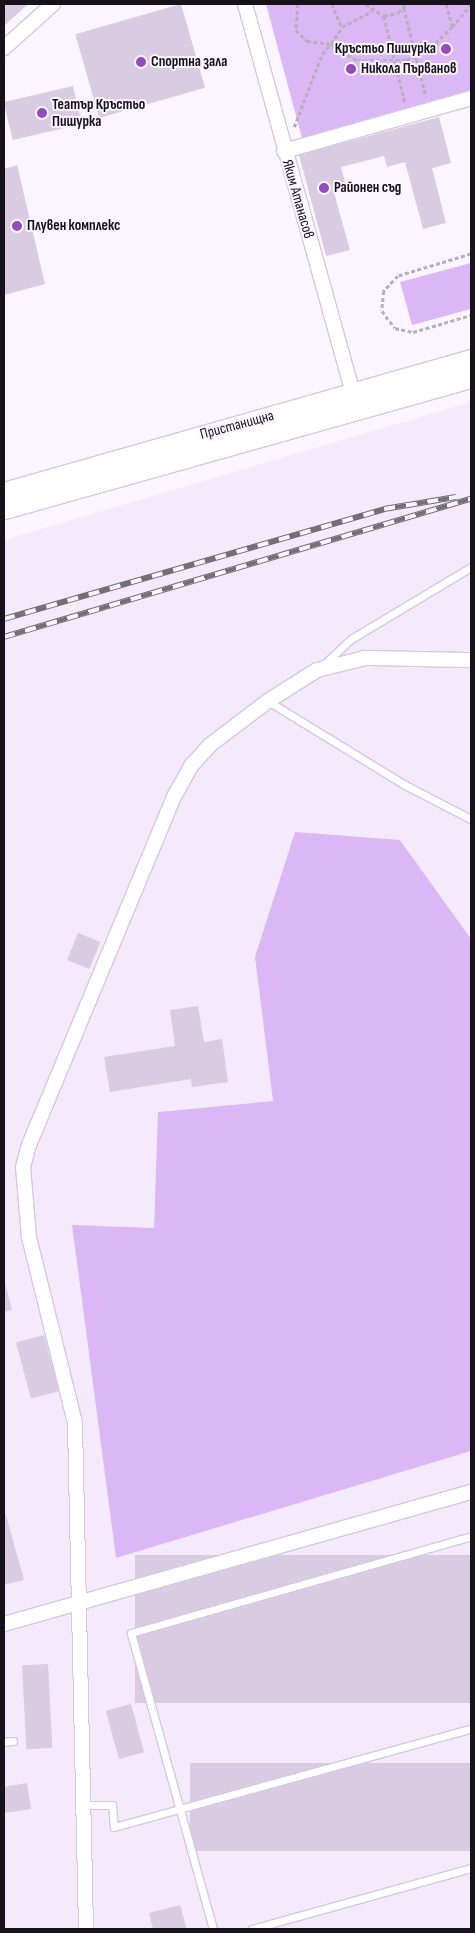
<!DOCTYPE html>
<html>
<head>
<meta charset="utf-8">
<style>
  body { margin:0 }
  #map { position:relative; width:475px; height:1933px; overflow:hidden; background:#fbf5ff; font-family:"Sofia Sans Condensed",sans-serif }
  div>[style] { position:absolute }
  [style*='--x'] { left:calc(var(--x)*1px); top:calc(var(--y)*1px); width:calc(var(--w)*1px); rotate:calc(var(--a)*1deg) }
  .built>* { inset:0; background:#f4eafc }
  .green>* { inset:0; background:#dbb7f5 }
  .building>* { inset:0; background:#d8cbe2; transform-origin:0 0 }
  .path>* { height:2.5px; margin-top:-1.25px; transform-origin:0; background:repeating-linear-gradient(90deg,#b6b0ba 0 4px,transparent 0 6.5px) }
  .roads { filter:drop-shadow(1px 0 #d5c8df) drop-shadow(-1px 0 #d5c8df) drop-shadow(0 1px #d5c8df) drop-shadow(0 -1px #d5c8df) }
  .lane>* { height:7px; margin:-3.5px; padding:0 3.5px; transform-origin:3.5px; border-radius:3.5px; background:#fff }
  .street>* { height:14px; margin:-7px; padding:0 7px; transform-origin:7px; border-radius:7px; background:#fff }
  .secondary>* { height:19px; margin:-9.5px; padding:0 9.5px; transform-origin:9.5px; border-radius:9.5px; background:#fff }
  .rail>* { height:5.5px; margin-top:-2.75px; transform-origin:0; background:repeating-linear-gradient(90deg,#fbf5ff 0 11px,#736e77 0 22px); box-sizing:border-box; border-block:1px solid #736e77 }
  .dots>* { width:14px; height:14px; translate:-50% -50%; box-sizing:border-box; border:2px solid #fbf5ff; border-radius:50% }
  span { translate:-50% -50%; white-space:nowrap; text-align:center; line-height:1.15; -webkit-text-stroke:4px #fbf5ff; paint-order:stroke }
  .poi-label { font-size:15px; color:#17121a; font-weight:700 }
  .right { translate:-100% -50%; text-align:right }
  .left { translate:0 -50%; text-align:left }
  .street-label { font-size:15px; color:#17121a }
  .frame { position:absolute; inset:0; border:5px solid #17121a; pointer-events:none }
</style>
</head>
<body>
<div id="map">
  <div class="built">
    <div style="clip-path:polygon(471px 402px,471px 939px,400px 840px,255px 957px,273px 1101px,158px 1112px,154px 1228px,72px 1226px,116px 1558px,471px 1451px,471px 1929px,4px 1929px,4px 540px)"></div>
  </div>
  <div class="green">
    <div style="clip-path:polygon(266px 4px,471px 4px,471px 92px,302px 138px)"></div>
    <div style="clip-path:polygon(471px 263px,471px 309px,412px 325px,400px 282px)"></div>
    <div style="clip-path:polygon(295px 832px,400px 840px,471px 939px,471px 1451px,116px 1558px,72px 1225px,154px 1228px,158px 1112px,273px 1101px,255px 957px)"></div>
  </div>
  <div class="building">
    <div style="clip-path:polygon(4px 4px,28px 4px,4px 26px)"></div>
    <div style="left:181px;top:4px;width:87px;height:110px;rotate:74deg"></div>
    <div style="left:73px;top:86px;width:39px;height:71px;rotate:77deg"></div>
    <div style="clip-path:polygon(439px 117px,451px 163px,432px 168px,446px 223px,423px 229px,405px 162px,387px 167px,384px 156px,341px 167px,346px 186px,333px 189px,350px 250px,326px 256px,299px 155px)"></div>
    <div style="clip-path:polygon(17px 165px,45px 284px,4px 295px,4px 169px)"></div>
    <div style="left:78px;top:933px;width:24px;height:29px;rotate:22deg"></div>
    <div style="clip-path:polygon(198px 1006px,204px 1042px,222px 1039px,228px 1082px,192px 1087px,191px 1079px,110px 1092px,104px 1057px,175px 1046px,170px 1010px)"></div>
    <div style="clip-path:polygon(4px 1280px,12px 1310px,4px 1312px)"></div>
    <div style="left:44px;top:1335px;width:58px;height:29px;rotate:75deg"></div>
    <div style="clip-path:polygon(4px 1508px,24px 1580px,4px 1585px)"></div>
    <div style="left:471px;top:1555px;width:148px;height:336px;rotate:90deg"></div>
    <div style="left:48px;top:1664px;width:84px;height:26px;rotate:87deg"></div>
    <div style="left:131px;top:1704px;width:50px;height:26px;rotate:75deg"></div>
    <div style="left:471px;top:1763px;width:88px;height:281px;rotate:90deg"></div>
    <div style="clip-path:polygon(27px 1783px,31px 1809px,4px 1813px,4px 1787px)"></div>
    <div style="clip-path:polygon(180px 1905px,187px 1929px,153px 1929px,149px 1913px)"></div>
  </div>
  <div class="path">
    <div style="--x:298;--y:4;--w:26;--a:94"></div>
    <div style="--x:296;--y:30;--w:16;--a:45"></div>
    <div style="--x:307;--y:41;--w:24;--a:7"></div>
    <div style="--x:331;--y:44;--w:20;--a:-57"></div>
    <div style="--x:332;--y:4;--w:25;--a:67"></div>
    <div style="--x:342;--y:27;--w:34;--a:-28"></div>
    <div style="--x:366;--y:4;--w:22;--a:34"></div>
    <div style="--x:384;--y:16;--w:14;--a:-12"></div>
    <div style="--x:398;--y:13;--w:12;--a:-48"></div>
    <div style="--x:404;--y:8;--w:91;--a:76"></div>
    <div style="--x:384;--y:16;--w:89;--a:76.4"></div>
    <div style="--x:452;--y:27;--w:30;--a:-50"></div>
    <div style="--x:294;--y:127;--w:78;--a:-69"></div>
    <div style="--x:322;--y:54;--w:13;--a:-48"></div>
    <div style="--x:331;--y:44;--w:31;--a:32"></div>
    <div style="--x:357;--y:60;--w:49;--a:0"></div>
    <div style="--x:406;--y:60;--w:22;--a:-22"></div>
    <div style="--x:426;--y:52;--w:36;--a:-44"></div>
    <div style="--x:452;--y:27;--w:24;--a:-105"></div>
    <div style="--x:471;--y:254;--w:76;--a:163.2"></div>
    <div style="--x:398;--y:276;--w:21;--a:133"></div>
    <div style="--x:384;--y:291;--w:20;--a:96"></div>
    <div style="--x:382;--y:311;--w:21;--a:53"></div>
    <div style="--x:395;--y:328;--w:18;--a:13"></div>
    <div style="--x:413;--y:332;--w:60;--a:-16.3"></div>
  </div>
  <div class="roads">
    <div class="lane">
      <div style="--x:322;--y:666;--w:40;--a:-43"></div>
      <div style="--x:351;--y:639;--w:140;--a:-31"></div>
      <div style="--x:268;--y:701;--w:161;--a:31.5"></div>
      <div style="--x:405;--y:785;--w:74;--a:27.3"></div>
      <div style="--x:4;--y:1742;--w:9;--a:-6"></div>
      <div style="--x:82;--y:1805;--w:30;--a:0"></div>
      <div style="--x:112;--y:1805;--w:22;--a:85"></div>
      <div style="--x:114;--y:1827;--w:370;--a:-15.4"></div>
      <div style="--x:213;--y:1929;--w:307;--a:-105.5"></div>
      <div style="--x:131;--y:1633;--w:354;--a:-15.9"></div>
      <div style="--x:252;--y:1929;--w:227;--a:-15.6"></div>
    </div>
    <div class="street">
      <div style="--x:245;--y:4;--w:404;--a:74.5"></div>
      <div style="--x:4;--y:48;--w:66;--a:-41.9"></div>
      <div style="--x:284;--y:151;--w:194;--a:-15.8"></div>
      <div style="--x:4;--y:1624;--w:485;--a:-15.8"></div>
      <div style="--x:86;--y:1929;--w:506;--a:-91.25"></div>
      <div style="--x:75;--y:1423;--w:192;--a:-103.9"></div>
      <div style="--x:29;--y:1237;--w:70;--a:-94.9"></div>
      <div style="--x:23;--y:1167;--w:23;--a:-75"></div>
      <div style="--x:29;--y:1145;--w:379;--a:-67.4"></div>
      <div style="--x:175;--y:795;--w:33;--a:-61"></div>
      <div style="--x:191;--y:766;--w:28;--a:-48"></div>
      <div style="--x:210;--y:745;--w:73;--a:-37.2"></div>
      <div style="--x:268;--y:701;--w:58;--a:-32.3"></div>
      <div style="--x:317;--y:670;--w:49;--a:-14"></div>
      <div style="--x:365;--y:658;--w:106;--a:1.1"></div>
    </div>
    <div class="secondary">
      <div style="--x:4;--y:492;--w:486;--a:-15.9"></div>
      <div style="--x:4;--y:509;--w:485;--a:-15.7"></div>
    </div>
  </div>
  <div class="rail">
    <div style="--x:4;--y:619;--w:396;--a:-16.1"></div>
    <div style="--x:384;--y:509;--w:73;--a:-9.5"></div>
    <div style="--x:4;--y:637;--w:487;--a:-16.5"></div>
  </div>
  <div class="dots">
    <div style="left:446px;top:49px;background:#934bbe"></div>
    <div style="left:141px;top:62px;background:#934bbe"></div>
    <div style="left:351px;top:69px;background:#934bbe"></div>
    <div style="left:42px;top:113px;background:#934bbe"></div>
    <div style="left:324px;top:188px;background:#934bbe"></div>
    <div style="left:17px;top:226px;background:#934bbe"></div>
  </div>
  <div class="poi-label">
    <span class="right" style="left:436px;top:49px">Кръстьо Пишурка</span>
    <span class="left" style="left:151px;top:62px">Спортна зала</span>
    <span class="left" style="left:361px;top:69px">Никола Първанов</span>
    <span class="left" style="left:52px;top:113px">Театър Кръстьо<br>Пишурка</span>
    <span class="left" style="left:334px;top:188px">Районен съд</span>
    <span class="left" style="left:27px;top:226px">Плувен комплекс</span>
  </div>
  <div class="street-label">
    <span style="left:298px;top:199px;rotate:74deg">Яким Атанасов</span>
    <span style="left:237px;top:425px;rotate:-15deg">Пристанищна</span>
  </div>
  <div class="frame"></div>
</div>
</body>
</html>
